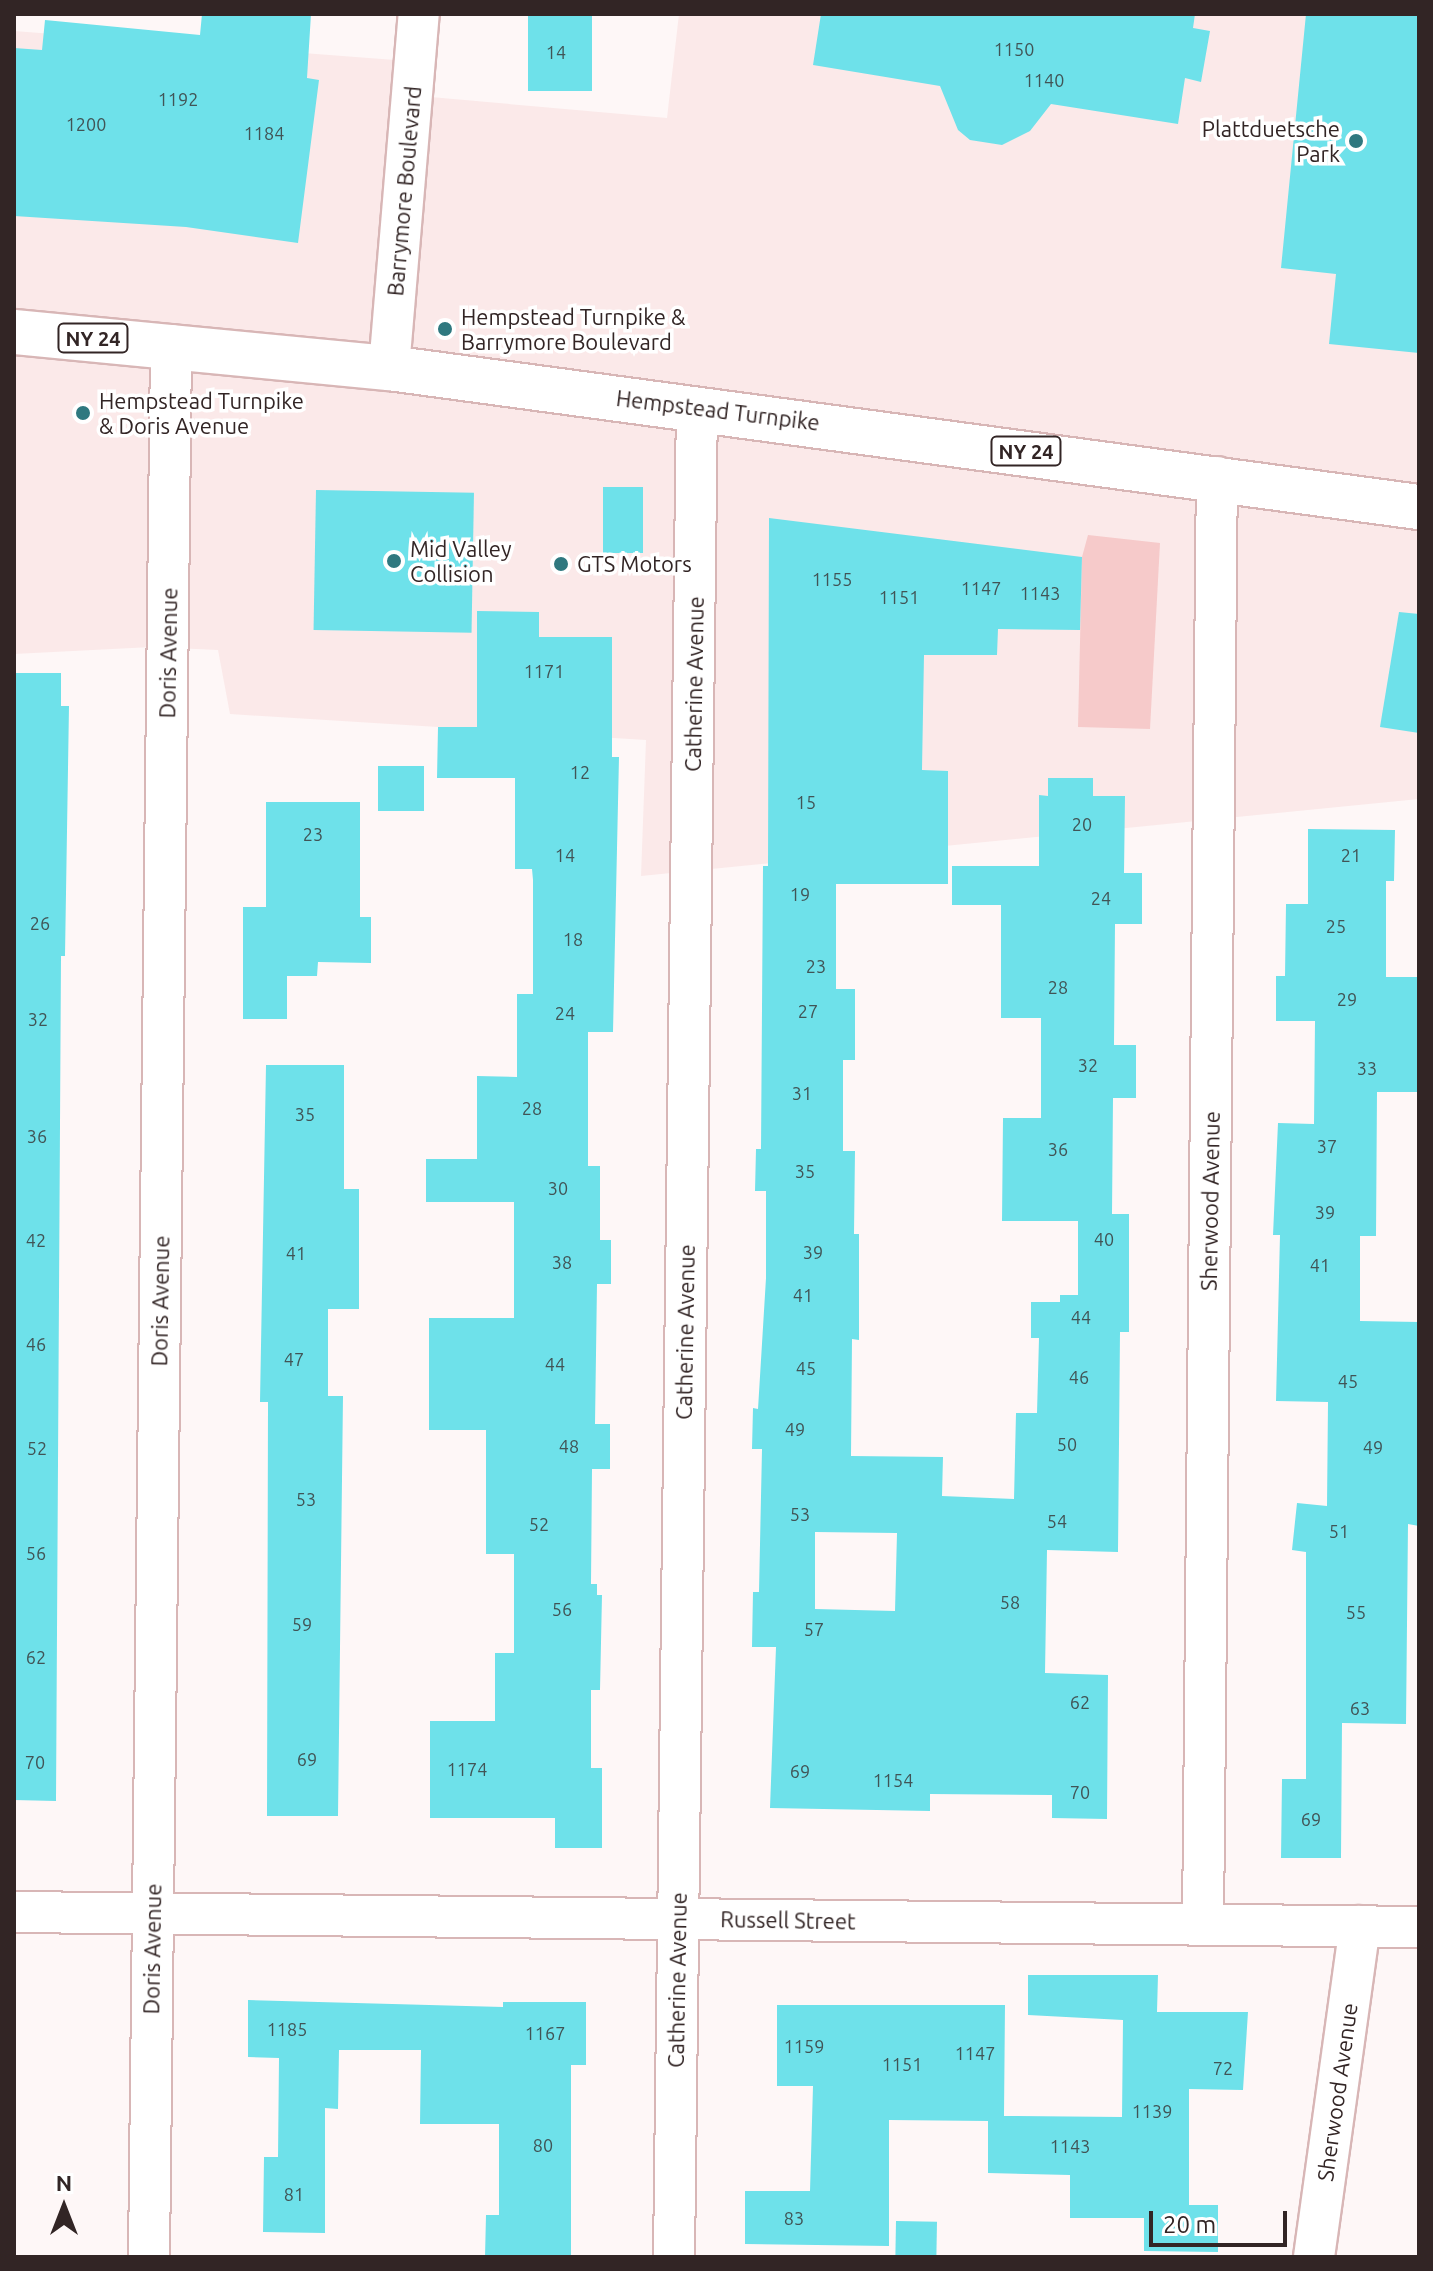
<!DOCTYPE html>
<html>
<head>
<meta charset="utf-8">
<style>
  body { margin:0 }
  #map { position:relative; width:1433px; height:2271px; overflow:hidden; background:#fef7f7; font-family:Ubuntu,sans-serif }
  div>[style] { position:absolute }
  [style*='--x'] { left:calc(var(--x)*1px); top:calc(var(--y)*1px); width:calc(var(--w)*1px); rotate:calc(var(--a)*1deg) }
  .built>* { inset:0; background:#fbe9e9 }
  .green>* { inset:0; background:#f6caca }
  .building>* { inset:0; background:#6ee1ea; transform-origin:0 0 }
  .roads { filter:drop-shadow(2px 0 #d8b6b6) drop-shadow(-2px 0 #d8b6b6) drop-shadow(0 2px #d8b6b6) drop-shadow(0 -2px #d8b6b6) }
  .street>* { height:40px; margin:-20px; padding:0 20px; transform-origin:20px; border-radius:20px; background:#fff }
  .primary>* { height:44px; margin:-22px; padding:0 22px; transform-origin:22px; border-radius:22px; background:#fff }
  .dots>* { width:22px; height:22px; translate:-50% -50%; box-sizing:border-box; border:4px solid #fff; border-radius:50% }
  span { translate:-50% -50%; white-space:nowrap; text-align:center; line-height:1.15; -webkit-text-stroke:7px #fff; paint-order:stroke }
  .number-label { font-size:18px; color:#415456 }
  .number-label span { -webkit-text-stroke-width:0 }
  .shield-label span { padding:2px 6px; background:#fff; border:2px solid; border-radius:6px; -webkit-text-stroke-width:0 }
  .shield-label { font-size:20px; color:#322525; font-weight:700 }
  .poi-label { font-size:22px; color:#322525 }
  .right { translate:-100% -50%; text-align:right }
  .left { translate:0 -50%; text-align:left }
  .street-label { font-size:22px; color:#322525 }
  .frame { position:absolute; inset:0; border:16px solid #322525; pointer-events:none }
  .north { position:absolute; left:24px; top:2167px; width:80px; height:80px; -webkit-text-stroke:6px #fff; paint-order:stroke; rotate:0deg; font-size:22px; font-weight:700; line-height:32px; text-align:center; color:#322525 }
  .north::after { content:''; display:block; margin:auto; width:28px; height:36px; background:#322525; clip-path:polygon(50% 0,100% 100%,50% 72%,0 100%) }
  .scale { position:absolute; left:1149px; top:2211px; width:138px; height:36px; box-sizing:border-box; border:4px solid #322525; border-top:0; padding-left:10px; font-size:24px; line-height:28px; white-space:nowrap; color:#322525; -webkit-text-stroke:6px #fff; paint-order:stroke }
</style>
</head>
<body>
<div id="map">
  <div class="built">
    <div style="clip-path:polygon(679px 14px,1419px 14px,1419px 799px,641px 876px,646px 740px,230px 714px,218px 650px,152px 647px,14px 654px,14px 31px,408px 61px,408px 95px,667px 118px)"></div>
  </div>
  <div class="green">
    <div style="clip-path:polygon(1088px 535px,1160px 543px,1150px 729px,1078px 727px,1082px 557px)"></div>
  </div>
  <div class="building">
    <div style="clip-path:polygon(202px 14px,311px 14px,307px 78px,319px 80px,298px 243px,186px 227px,14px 216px,14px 48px,42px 50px,45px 20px,200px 35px)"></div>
    <div style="left:528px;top:14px;width:64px;height:77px"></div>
    <div style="clip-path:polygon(821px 14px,1195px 14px,1193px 28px,1210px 31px,1201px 82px,1185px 78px,1178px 124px,1051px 104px,1030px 131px,1002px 145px,970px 140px,958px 130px,940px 86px,813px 65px)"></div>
    <div style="clip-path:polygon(1306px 14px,1419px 14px,1419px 353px,1329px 344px,1336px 274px,1281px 268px)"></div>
    <div style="left:603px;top:487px;width:40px;height:66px"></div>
    <div style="left:316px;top:490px;width:158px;height:140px;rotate:1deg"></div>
    <div style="clip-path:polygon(evenodd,769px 518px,1082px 557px,1080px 630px,998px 629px,997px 655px,924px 655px,922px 770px,948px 771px,948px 884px,836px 884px,836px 989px,855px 989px,855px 1060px,843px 1060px,843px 1151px,855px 1151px,854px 1234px,859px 1234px,859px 1340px,852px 1339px,851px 1456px,943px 1457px,942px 1496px,1014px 1499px,1016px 1413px,1037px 1413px,1039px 1338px,1031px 1338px,1031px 1302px,1060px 1302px,1060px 1295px,1078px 1295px,1078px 1221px,1002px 1221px,1003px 1118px,1041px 1118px,1041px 1018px,1001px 1018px,1001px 905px,952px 905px,952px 866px,1039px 866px,1039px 795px,1048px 796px,1048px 778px,1093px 778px,1093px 796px,1125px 796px,1124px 873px,1142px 873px,1142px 924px,1115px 924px,1114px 1045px,1136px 1045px,1136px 1098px,1113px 1098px,1112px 1214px,1129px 1214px,1129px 1332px,1120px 1332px,1118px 1552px,1047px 1550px,1045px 1673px,1108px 1675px,1107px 1819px,1052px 1818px,1052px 1795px,930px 1794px,930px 1811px,770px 1808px,776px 1647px,752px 1647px,753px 1592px,759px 1592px,762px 1449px,752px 1449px,753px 1408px,758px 1409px,766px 1278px,766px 1191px,755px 1191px,756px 1149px,761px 1149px,763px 866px,768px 866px,769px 518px,815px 1532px,897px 1533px,895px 1611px,815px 1609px,815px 1532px)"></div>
    <div style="clip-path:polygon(477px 611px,539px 612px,539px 637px,612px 637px,612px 757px,619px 757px,613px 1032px,588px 1032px,588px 1166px,600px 1166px,600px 1240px,611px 1240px,611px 1284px,597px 1284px,595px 1424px,610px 1424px,610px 1469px,592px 1469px,591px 1584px,597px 1584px,597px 1595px,602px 1595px,600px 1690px,591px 1690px,591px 1768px,602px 1768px,602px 1848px,555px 1848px,555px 1818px,430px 1818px,430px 1721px,495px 1721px,495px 1653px,514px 1653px,514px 1554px,486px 1554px,486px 1430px,429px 1430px,429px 1318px,514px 1318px,514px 1202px,426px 1202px,426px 1159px,477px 1159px,477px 1076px,517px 1077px,517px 994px,533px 994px,533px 880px,532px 869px,515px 869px,515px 778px,437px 778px,438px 727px,477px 727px)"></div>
    <div style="clip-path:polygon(1399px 612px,1419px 614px,1419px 733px,1380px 727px)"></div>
    <div style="clip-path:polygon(14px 673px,61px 673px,61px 706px,69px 706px,65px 956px,61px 956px,56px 1801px,14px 1800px)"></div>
    <div style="left:378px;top:766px;width:46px;height:45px"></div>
    <div style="clip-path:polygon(266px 802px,360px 802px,360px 917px,371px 917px,371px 963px,318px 962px,317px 976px,287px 976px,287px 1019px,243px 1019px,243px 907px,266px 907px)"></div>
    <div style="clip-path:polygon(1308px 829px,1395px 830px,1394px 881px,1386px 881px,1386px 977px,1418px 977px,1419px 1092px,1377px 1092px,1376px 1236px,1360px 1236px,1360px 1321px,1419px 1322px,1419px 1526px,1408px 1524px,1406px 1724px,1342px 1723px,1341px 1858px,1281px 1858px,1282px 1779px,1306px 1779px,1306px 1552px,1292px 1550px,1297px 1503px,1327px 1506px,1328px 1402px,1276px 1401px,1280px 1235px,1273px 1235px,1278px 1123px,1314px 1124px,1315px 1021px,1276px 1021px,1276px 976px,1285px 976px,1286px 904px,1308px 904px)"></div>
    <div style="clip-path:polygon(266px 1065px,344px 1065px,344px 1189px,359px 1189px,359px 1309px,328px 1309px,328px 1396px,343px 1396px,338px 1816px,267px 1816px,268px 1402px,260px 1402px)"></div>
    <div style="clip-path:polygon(1028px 1975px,1158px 1975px,1157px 2012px,1248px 2012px,1243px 2090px,1189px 2089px,1189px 2205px,1218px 2205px,1218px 2252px,1144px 2251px,1144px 2218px,1070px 2218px,1070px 2175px,988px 2173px,988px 2121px,889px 2120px,889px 2246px,745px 2244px,745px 2191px,810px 2191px,813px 2086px,777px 2086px,777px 2005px,1005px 2005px,1004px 2116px,1122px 2117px,1123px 2020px,1028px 2015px)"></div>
    <div style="clip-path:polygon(248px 2000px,503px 2007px,503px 2002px,586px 2002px,586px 2065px,571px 2065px,571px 2257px,485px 2257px,486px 2215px,499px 2215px,499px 2124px,420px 2124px,421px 2050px,339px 2050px,338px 2109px,325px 2108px,325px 2233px,263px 2232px,264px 2157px,278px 2157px,279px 2058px,248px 2057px)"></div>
    <div style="left:896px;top:2221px;width:41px;height:36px;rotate:1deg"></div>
  </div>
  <div class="roads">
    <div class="street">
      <div style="--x:389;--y:368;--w:355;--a:-85.2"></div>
      <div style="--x:14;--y:1912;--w:1405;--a:0.61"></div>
      <div style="--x:1203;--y:1925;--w:1448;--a:-89.45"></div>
      <div style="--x:149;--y:2257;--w:1912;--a:-89.34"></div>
      <div style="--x:674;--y:2257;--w:1849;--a:-89.29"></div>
      <div style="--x:1314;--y:2257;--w:334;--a:-82.1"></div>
    </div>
    <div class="primary">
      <div style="--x:14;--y:332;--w:377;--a:5.5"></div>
      <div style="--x:389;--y:368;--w:1039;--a:7.69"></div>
    </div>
  </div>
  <div class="dots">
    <div style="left:1356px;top:141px;background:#2f787f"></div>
    <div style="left:445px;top:329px;background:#2f787f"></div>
    <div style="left:83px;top:413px;background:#2f787f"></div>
    <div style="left:394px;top:561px;background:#2f787f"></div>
    <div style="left:561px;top:564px;background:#2f787f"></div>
  </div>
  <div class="number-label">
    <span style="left:1014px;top:49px">1150</span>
    <span style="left:556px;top:52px">14</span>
    <span style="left:1044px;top:80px">1140</span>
    <span style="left:178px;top:99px">1192</span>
    <span style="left:86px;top:124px">1200</span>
    <span style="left:264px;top:133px">1184</span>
    <span style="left:832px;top:579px">1155</span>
    <span style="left:981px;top:588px">1147</span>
    <span style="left:1040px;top:593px">1143</span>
    <span style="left:899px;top:597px">1151</span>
    <span style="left:544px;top:671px">1171</span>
    <span style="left:580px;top:772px">12</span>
    <span style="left:806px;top:802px">15</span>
    <span style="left:1082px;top:824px">20</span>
    <span style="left:313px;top:834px">23</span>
    <span style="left:565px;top:855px">14</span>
    <span style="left:1351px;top:855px">21</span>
    <span style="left:800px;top:894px">19</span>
    <span style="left:1101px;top:898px">24</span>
    <span style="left:40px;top:923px">26</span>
    <span style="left:1336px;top:926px">25</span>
    <span style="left:573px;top:939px">18</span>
    <span style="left:816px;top:966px">23</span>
    <span style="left:1058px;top:987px">28</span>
    <span style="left:1347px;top:999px">29</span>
    <span style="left:808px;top:1011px">27</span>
    <span style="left:565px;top:1013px">24</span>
    <span style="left:38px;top:1019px">32</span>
    <span style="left:1088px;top:1065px">32</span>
    <span style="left:1367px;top:1068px">33</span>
    <span style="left:802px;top:1093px">31</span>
    <span style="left:532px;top:1108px">28</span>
    <span style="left:305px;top:1114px">35</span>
    <span style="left:37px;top:1136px">36</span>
    <span style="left:1327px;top:1146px">37</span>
    <span style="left:1058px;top:1149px">36</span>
    <span style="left:805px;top:1171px">35</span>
    <span style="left:558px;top:1188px">30</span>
    <span style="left:1325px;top:1212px">39</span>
    <span style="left:1104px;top:1239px">40</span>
    <span style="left:36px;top:1240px">42</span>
    <span style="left:813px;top:1252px">39</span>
    <span style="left:296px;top:1253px">41</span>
    <span style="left:562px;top:1262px">38</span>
    <span style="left:1320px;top:1265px">41</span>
    <span style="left:803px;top:1295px">41</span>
    <span style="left:1081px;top:1317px">44</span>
    <span style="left:36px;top:1344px">46</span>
    <span style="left:294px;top:1359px">47</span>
    <span style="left:555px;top:1364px">44</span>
    <span style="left:806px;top:1368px">45</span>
    <span style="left:1079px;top:1377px">46</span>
    <span style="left:1348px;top:1381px">45</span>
    <span style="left:795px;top:1429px">49</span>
    <span style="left:1067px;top:1444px">50</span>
    <span style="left:569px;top:1446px">48</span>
    <span style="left:1373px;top:1447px">49</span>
    <span style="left:37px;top:1448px">52</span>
    <span style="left:306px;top:1499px">53</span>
    <span style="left:800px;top:1514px">53</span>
    <span style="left:1057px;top:1521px">54</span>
    <span style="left:539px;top:1524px">52</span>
    <span style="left:1339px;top:1531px">51</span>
    <span style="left:36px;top:1553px">56</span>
    <span style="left:1010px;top:1602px">58</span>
    <span style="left:562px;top:1609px">56</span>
    <span style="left:1356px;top:1612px">55</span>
    <span style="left:302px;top:1624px">59</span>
    <span style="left:814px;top:1629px">57</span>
    <span style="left:36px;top:1657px">62</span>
    <span style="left:1080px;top:1702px">62</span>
    <span style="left:1360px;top:1708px">63</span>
    <span style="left:307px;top:1759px">69</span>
    <span style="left:35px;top:1762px">70</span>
    <span style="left:467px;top:1769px">1174</span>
    <span style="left:800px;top:1771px">69</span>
    <span style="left:893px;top:1780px">1154</span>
    <span style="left:1080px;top:1792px">70</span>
    <span style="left:1311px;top:1819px">69</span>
    <span style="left:287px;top:2029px">1185</span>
    <span style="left:545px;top:2033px">1167</span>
    <span style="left:804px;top:2046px">1159</span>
    <span style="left:975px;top:2053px">1147</span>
    <span style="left:902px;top:2064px">1151</span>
    <span style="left:1223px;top:2068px">72</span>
    <span style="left:1152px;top:2111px">1139</span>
    <span style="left:543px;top:2145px">80</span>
    <span style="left:1070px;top:2146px">1143</span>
    <span style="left:294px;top:2194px">81</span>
    <span style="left:794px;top:2218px">83</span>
  </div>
  <div class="shield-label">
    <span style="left:93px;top:338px">NY 24</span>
    <span style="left:1026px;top:451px">NY 24</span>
  </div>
  <div class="poi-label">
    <span class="right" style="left:1340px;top:141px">Plattduetsche<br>Park</span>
    <span class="left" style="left:461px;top:329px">Hempstead Turnpike &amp;<br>Barrymore Boulevard</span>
    <span class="left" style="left:99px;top:413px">Hempstead Turnpike<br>&amp; Doris Avenue</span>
    <span class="left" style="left:410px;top:561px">Mid Valley<br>Collision</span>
    <span class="left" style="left:577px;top:564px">GTS Motors</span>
  </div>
  <div class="street-label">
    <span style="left:404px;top:191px;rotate:-85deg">Barrymore Boulevard</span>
    <span style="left:718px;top:410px;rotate:7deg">Hempstead Turnpike</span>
    <span style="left:168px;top:653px;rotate:-89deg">Doris Avenue</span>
    <span style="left:694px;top:684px;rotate:-89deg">Catherine Avenue</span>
    <span style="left:1210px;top:1201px;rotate:-89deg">Sherwood Avenue</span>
    <span style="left:160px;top:1301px;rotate:-89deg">Doris Avenue</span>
    <span style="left:685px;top:1332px;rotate:-89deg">Catherine Avenue</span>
    <span style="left:788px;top:1920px;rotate:1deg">Russell Street</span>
    <span style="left:152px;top:1949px;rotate:-89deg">Doris Avenue</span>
    <span style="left:677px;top:1980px;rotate:-89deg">Catherine Avenue</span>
    <span style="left:1337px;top:2092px;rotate:-82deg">Sherwood Avenue</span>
  </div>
  <div class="frame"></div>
  <div class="north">N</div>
  <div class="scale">20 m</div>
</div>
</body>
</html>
